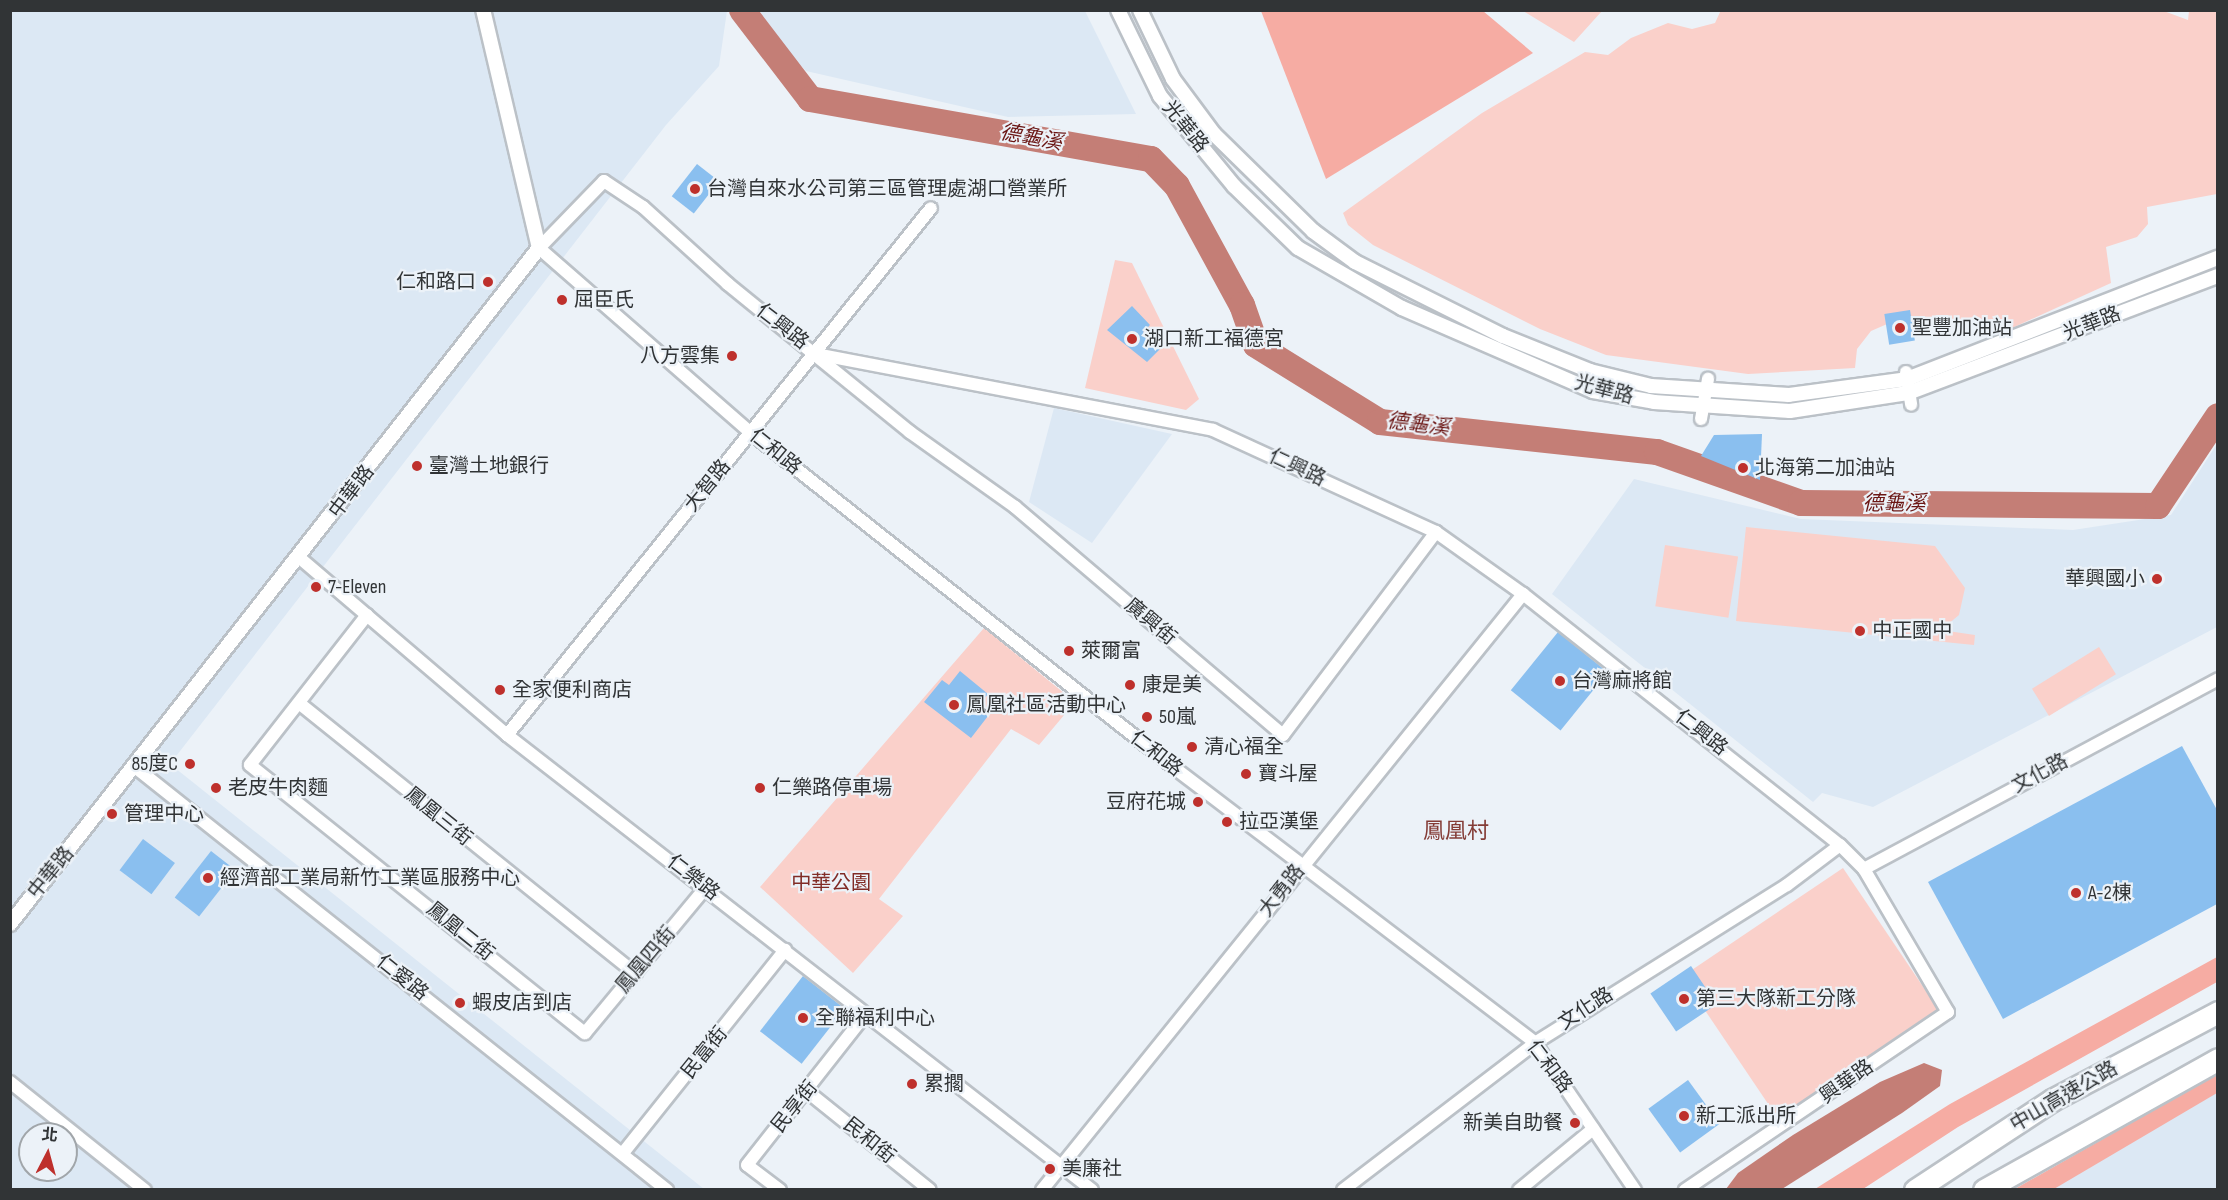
<!DOCTYPE html>
<html>
<head>
<meta charset="utf-8">
<style>
  body { margin:0 }
  #map { position:relative; width:2228px; height:1200px; overflow:hidden; background:#ecf2f8; font-family:"Sofia Sans Condensed","Noto Sans TC",sans-serif }
  div>[style] { position:absolute }
  [style*='--x'] { left:calc(var(--x)*1px); top:calc(var(--y)*1px); width:calc(var(--w)*1px); rotate:calc(var(--a)*1deg) }
  .built>* { inset:0; background:#dce8f4 }
  .green>* { inset:0; background:#fad0ca; transform-origin:0 0 }
  .forest>* { inset:0; background:#f6aca3 }
  .water>* { inset:0; background:#c47e76 }
  .river>* { height:26px; margin:-13px; padding:0 13px; transform-origin:13px; border-radius:13px; background:#c47e76 }
  .building>* { inset:0; background:#8abfef; transform-origin:0 0 }
  .roads { filter:drop-shadow(2px 0 #bbc1c7) drop-shadow(-2px 0 #bbc1c7) drop-shadow(0 2px #bbc1c7) drop-shadow(0 -2px #bbc1c7) }
  .minor>* { height:12px; margin:-6px; padding:0 6px; transform-origin:6px; border-radius:6px; background:#fff }
  .tertiary>* { height:14px; margin:-7px; padding:0 7px; transform-origin:7px; border-radius:7px; background:#fff }
  .motorway>* { height:21px; margin:-10.5px; padding:0 10.5px; transform-origin:10.5px; border-radius:10.5px; background:#fff }
  .dots>* { width:16px; height:16px; translate:-50% -50%; box-sizing:border-box; border:3px solid #ecf2f8; border-radius:50% }
  span { translate:-50% -50%; white-space:nowrap; text-align:center; line-height:1.15; -webkit-text-stroke:4.5px #ecf2f8; paint-order:stroke }
  .street-label { font-size:20px; color:#313436 }
  .poi-label { font-size:20px; color:#313436 }
  .left { translate:0 -50%; text-align:left }
  .right { translate:-100% -50%; text-align:right }
  .park-label { font-size:20px; color:#812c26 }
  .water-label { font-size:21px; color:#6b1614; font-style:italic }
  .quarter-label { font-size:22px; color:#843c36 }
  .frame { position:absolute; inset:0; border:12px solid #313436; pointer-events:none }
  .north { position:absolute; left:18px; top:1122px; width:60px; height:60px; box-sizing:border-box; background:#ecf2f8; border:2px solid #a1a6aa; border-radius:50%; rotate:6deg; font-size:16px; font-weight:700; line-height:24px; text-align:center; color:#313436 }
  .north::after { content:''; display:block; margin:auto; width:21px; height:27px; background:#be302c; clip-path:polygon(50% 0,100% 100%,50% 72%,0 100%) }
</style>
</head>
<body>
<div id="map">
  <div class="built">
    <div style="clip-path:polygon(evenodd,10px 11px,727px 11px,719px 66px,666px 125px,170px 764px,704px 1189px,11px 1189px,10px 11px,30px 1134px,66px 1134px,66px 1170px,30px 1170px,30px 1134px)"></div>
    <div style="clip-path:polygon(761px 11px,1085px 11px,1136px 114px,1008px 117px,806px 71px,763px 25px)"></div>
    <div style="clip-path:polygon(1054px 408px,1172px 434px,1092px 543px,1029px 502px)"></div>
    <div style="clip-path:polygon(2217px 444px,2217px 627px,1873px 807px,1822px 793px,1813px 802px,1552px 594px,1634px 479px,1801px 519px,2073px 530px,2171px 515px)"></div>
    <div style="clip-path:polygon(2217px 1089px,2217px 1189px,2049px 1189px)"></div>
  </div>
  <div class="green">
    <div style="clip-path:polygon(1721px 10px,2161px 10px,2188px 20px,2189px 11px,2216px 11px,2217px 194px,2147px 207px,2148px 224px,2137px 237px,2106px 247px,2111px 283px,2001px 333px,1995px 322px,1971px 319px,1936px 327px,1901px 318px,1871px 331px,1857px 349px,1855px 368px,1748px 374px,1606px 355px,1540px 329px,1373px 245px,1348px 225px,1343px 213px,1482px 113px,1585px 52px,1608px 55px,1631px 38px,1668px 23px,1692px 29px,1715px 23px)"></div>
    <div style="clip-path:polygon(1523px 11px,1523px 10px,1652px 11px,1602px 11px,1574px 42px)"></div>
    <div style="clip-path:polygon(1115px 260px,1132px 263px,1199px 399px,1186px 410px,1085px 388px)"></div>
    <div style="clip-path:polygon(1746px 527px,1935px 546px,1965px 588px,1959px 615px,1941px 630px,1975px 635px,1974px 645px,1736px 621px)"></div>
    <div style="left:1665px;top:545px;width:74px;height:62px;rotate:9deg"></div>
    <div style="clip-path:polygon(984px 628px,1075px 702px,1039px 745px,1011px 729px,879px 899px,903px 916px,853px 973px,760px 887px)"></div>
    <div style="left:2099px;top:647px;width:32px;height:79px;rotate:58deg"></div>
    <div style="left:1843px;top:868px;width:171px;height:194px;rotate:56deg"></div>
  </div>
  <div class="forest">
    <div style="clip-path:polygon(1261px 11px,1483px 11px,1533px 53px,1326px 179px)"></div>
    <div style="clip-path:polygon(2217px 957px,2217px 982px,1958px 1127px,1863px 1189px,1815px 1189px,1950px 1104px)"></div>
    <div style="clip-path:polygon(2217px 1074px,2217px 1093px,2054px 1189px,2013px 1190px)"></div>
  </div>
  <div class="water">
    <div style="clip-path:polygon(1924px 1063px,1942px 1070px,1940px 1086px,1902px 1113px,1782px 1189px,1726px 1189px,1738px 1173px,1793px 1135px,1880px 1082px)"></div>
  </div>
  <div class="river">
    <div style="--x:742;--y:10;--w:112;--a:52.6"></div>
    <div style="--x:810;--y:99;--w:346;--a:10"></div>
    <div style="--x:1151;--y:159;--w:37;--a:46"></div>
    <div style="--x:1177;--y:186;--w:136;--a:61.4"></div>
    <div style="--x:1242;--y:305;--w:42;--a:70.7"></div>
    <div style="--x:1256;--y:345;--w:146;--a:31.8"></div>
    <div style="--x:1380;--y:422;--w:279;--a:6.2"></div>
    <div style="--x:1657;--y:452;--w:153;--a:19.5"></div>
    <div style="--x:1801;--y:503;--w:357;--a:0.5"></div>
    <div style="--x:2158;--y:506;--w:108;--a:-56.3"></div>
  </div>
  <div class="building">
    <div style="left:697px;top:164px;width:28px;height:41px;rotate:38deg"></div>
    <div style="clip-path:polygon(1132px 306px,1150px 325px,1143px 332px,1160px 349px,1147px 362px,1107px 330px)"></div>
    <div style="left:1910px;top:310px;width:31px;height:26px;rotate:81deg"></div>
    <div style="clip-path:polygon(1762px 434px,1760px 480px,1701px 456px,1714px 435px)"></div>
    <div style="left:1558px;top:632px;width:64px;height:75px;rotate:39deg"></div>
    <div style="clip-path:polygon(960px 671px,988px 694px,977px 708px,988px 716px,971px 738px,924px 702px,942px 680px,949px 685px)"></div>
    <div style="clip-path:polygon(2182px 746px,2217px 810px,2217px 904px,2003px 1019px,1928px 882px)"></div>
    <div style="left:143px;top:839px;width:40px;height:39px;rotate:37deg"></div>
    <div style="left:211px;top:851px;width:31px;height:59px;rotate:38deg"></div>
    <div style="left:1691px;top:966px;width:46px;height:49px;rotate:56deg"></div>
    <div style="left:803px;top:976px;width:53px;height:70px;rotate:38deg"></div>
    <div style="left:1688px;top:1080px;width:54px;height:49px;rotate:54deg"></div>
  </div>
  <div class="roads">
    <div class="minor">
      <div style="--x:816;--y:354;--w:404;--a:10.8"></div>
      <div style="--x:1213;--y:430;--w:245;--a:24.6"></div>
      <div style="--x:1436;--y:532;--w:107;--a:35.5"></div>
      <div style="--x:1523;--y:594;--w:404;--a:38.4"></div>
      <div style="--x:1840;--y:845;--w:34;--a:45"></div>
      <div style="--x:1864;--y:869;--w:166;--a:59.6"></div>
      <div style="--x:1948;--y:1012;--w:318;--a:145.9"></div>
      <div style="--x:1906;--y:372;--w:33;--a:81"></div>
      <div style="--x:1701;--y:419;--w:41;--a:-80.1"></div>
      <div style="--x:1436;--y:532;--w:254;--a:127"></div>
      <div style="--x:1283;--y:735;--w:352;--a:-139.6"></div>
      <div style="--x:1015;--y:507;--w:129;--a:-144.5"></div>
      <div style="--x:910;--y:432;--w:235;--a:-140.9"></div>
      <div style="--x:728;--y:284;--w:115;--a:-137.8"></div>
      <div style="--x:643;--y:207;--w:47;--a:-146.3"></div>
      <div style="--x:604;--y:181;--w:93;--a:134.1"></div>
      <div style="--x:539;--y:248;--w:281;--a:41.1"></div>
      <div style="--x:751;--y:433;--w:537;--a:38.34"></div>
      <div style="--x:1172;--y:766;--w:457;--a:37.3"></div>
      <div style="--x:1535;--y:1043;--w:178;--a:55.8"></div>
      <div style="--x:301;--y:559;--w:271;--a:40.5"></div>
      <div style="--x:507;--y:735;--w:741;--a:37.87"></div>
      <div style="--x:367;--y:615;--w:190;--a:128"></div>
      <div style="--x:250;--y:765;--w:429;--a:38.7"></div>
      <div style="--x:585;--y:1033;--w:190;--a:-50.3"></div>
      <div style="--x:299;--y:703;--w:432;--a:38.8"></div>
      <div style="--x:507;--y:735;--w:676;--a:-51.18"></div>
      <div style="--x:135;--y:767;--w:680;--a:38.49"></div>
      <div style="--x:1864;--y:869;--w:402;--a:-28.2"></div>
      <div style="--x:10;--y:1082;--w:173;--a:38.7"></div>
      <div style="--x:808;--y:1092;--w:156;--a:38.8"></div>
      <div style="--x:623;--y:1153;--w:260;--a:-51.4"></div>
      <div style="--x:780;--y:1190;--w:41;--a:-142.9"></div>
      <div style="--x:747;--y:1165;--w:191;--a:-51.8"></div>
      <div style="--x:1042;--y:1190;--w:766;--a:-51.09"></div>
      <div style="--x:1343;--y:1190;--w:242;--a:-37.4"></div>
      <div style="--x:1535;--y:1043;--w:297;--a:-32.1"></div>
      <div style="--x:1787;--y:885;--w:66;--a:-37"></div>
      <div style="--x:1519;--y:1190;--w:96;--a:-39.5"></div>
    </div>
    <div class="tertiary">
      <div style="--x:1118;--y:10;--w:96;--a:64"></div>
      <div style="--x:1160;--y:96;--w:117;--a:50.6"></div>
      <div style="--x:1234;--y:186;--w:89;--a:44.1"></div>
      <div style="--x:1298;--y:248;--w:120;--a:30"></div>
      <div style="--x:1402;--y:308;--w:208;--a:23.5"></div>
      <div style="--x:1593;--y:391;--w:62;--a:10.2"></div>
      <div style="--x:1654;--y:402;--w:136;--a:3.8"></div>
      <div style="--x:1790;--y:411;--w:119;--a:-8.7"></div>
      <div style="--x:1908;--y:393;--w:331;--a:-20.7"></div>
      <div style="--x:1140;--y:10;--w:76;--a:64.4"></div>
      <div style="--x:1173;--y:79;--w:69;--a:53.3"></div>
      <div style="--x:1214;--y:134;--w:139;--a:44.4"></div>
      <div style="--x:1313;--y:231;--w:52;--a:36.4"></div>
      <div style="--x:1355;--y:262;--w:165;--a:26.6"></div>
      <div style="--x:1503;--y:336;--w:94;--a:21.9"></div>
      <div style="--x:1590;--y:371;--w:63;--a:13.8"></div>
      <div style="--x:1651;--y:386;--w:138;--a:3.7"></div>
      <div style="--x:1789;--y:395;--w:119;--a:-7.7"></div>
      <div style="--x:1907;--y:379;--w:334;--a:-21.3"></div>
      <div style="--x:10;--y:924;--w:858;--a:-51.96"></div>
      <div style="--x:539;--y:248;--w:244;--a:-103.2"></div>
    </div>
    <div class="motorway">
      <div style="--x:1915;--y:1190;--w:164;--a:-33.3"></div>
      <div style="--x:2052;--y:1100;--w:188;--a:-27.9"></div>
      <div style="--x:1984;--y:1190;--w:268;--a:-29.2"></div>
    </div>
  </div>
  <div class="dots">
    <div style="left:695px;top:189px;background:#be302c"></div>
    <div style="left:488px;top:282px;background:#be302c"></div>
    <div style="left:562px;top:300px;background:#be302c"></div>
    <div style="left:1900px;top:328px;background:#be302c"></div>
    <div style="left:1132px;top:339px;background:#be302c"></div>
    <div style="left:732px;top:356px;background:#be302c"></div>
    <div style="left:417px;top:466px;background:#be302c"></div>
    <div style="left:1743px;top:468px;background:#be302c"></div>
    <div style="left:2157px;top:579px;background:#be302c"></div>
    <div style="left:316px;top:587px;background:#be302c"></div>
    <div style="left:1860px;top:631px;background:#be302c"></div>
    <div style="left:1069px;top:651px;background:#be302c"></div>
    <div style="left:1560px;top:681px;background:#be302c"></div>
    <div style="left:1130px;top:685px;background:#be302c"></div>
    <div style="left:500px;top:690px;background:#be302c"></div>
    <div style="left:954px;top:705px;background:#be302c"></div>
    <div style="left:1147px;top:717px;background:#be302c"></div>
    <div style="left:1192px;top:747px;background:#be302c"></div>
    <div style="left:190px;top:764px;background:#be302c"></div>
    <div style="left:1246px;top:774px;background:#be302c"></div>
    <div style="left:216px;top:788px;background:#be302c"></div>
    <div style="left:760px;top:788px;background:#be302c"></div>
    <div style="left:1198px;top:802px;background:#be302c"></div>
    <div style="left:112px;top:814px;background:#be302c"></div>
    <div style="left:1227px;top:822px;background:#be302c"></div>
    <div style="left:208px;top:878px;background:#be302c"></div>
    <div style="left:2076px;top:893px;background:#be302c"></div>
    <div style="left:1684px;top:999px;background:#be302c"></div>
    <div style="left:460px;top:1003px;background:#be302c"></div>
    <div style="left:803px;top:1018px;background:#be302c"></div>
    <div style="left:912px;top:1084px;background:#be302c"></div>
    <div style="left:1684px;top:1116px;background:#be302c"></div>
    <div style="left:1575px;top:1123px;background:#be302c"></div>
    <div style="left:1050px;top:1169px;background:#be302c"></div>
  </div>
  <div class="street-label">
    <span style="left:1185px;top:127px;rotate:51deg">光華路</span>
    <span style="left:2092px;top:324px;rotate:-21deg">光華路</span>
    <span style="left:782px;top:327px;rotate:38deg">仁興路</span>
    <span style="left:1604px;top:390px;rotate:15deg">光華路</span>
    <span style="left:775px;top:452px;rotate:39deg">仁和路</span>
    <span style="left:1297px;top:468px;rotate:25deg">仁興路</span>
    <span style="left:708px;top:486px;rotate:-51deg">大智路</span>
    <span style="left:352px;top:492px;rotate:-53deg">中華路</span>
    <span style="left:1150px;top:622px;rotate:40deg">廣興街</span>
    <span style="left:1701px;top:733px;rotate:38deg">仁興路</span>
    <span style="left:1156px;top:754px;rotate:38deg">仁和路</span>
    <span style="left:2040px;top:774px;rotate:-28deg">文化路</span>
    <span style="left:438px;top:817px;rotate:39deg">鳳凰三街</span>
    <span style="left:51px;top:873px;rotate:-51deg">中華路</span>
    <span style="left:693px;top:878px;rotate:38deg">仁樂路</span>
    <span style="left:1282px;top:891px;rotate:-52deg">大勇路</span>
    <span style="left:460px;top:932px;rotate:39deg">鳳凰二街</span>
    <span style="left:646px;top:960px;rotate:-50deg">鳳凰四街</span>
    <span style="left:402px;top:978px;rotate:39deg">仁愛路</span>
    <span style="left:1586px;top:1009px;rotate:-33deg">文化路</span>
    <span style="left:705px;top:1053px;rotate:-51deg">民富街</span>
    <span style="left:1549px;top:1067px;rotate:53deg">仁和路</span>
    <span style="left:1847px;top:1082px;rotate:-35deg">興華路</span>
    <span style="left:2064px;top:1097px;rotate:-30deg">中山高速公路</span>
    <span style="left:795px;top:1107px;rotate:-51deg">民享街</span>
    <span style="left:869px;top:1141px;rotate:39deg">民和街</span>
  </div>
  <div class="poi-label">
    <span class="left" style="left:707px;top:189px">台灣自來水公司第三區管理處湖口營業所</span>
    <span class="right" style="left:476px;top:282px">仁和路口</span>
    <span class="left" style="left:574px;top:300px">屈臣氏</span>
    <span class="left" style="left:1912px;top:328px">聖豐加油站</span>
    <span class="left" style="left:1144px;top:339px">湖口新工福德宮</span>
    <span class="right" style="left:720px;top:356px">八方雲集</span>
    <span class="left" style="left:429px;top:466px">臺灣土地銀行</span>
    <span class="left" style="left:1755px;top:468px">北海第二加油站</span>
    <span class="right" style="left:2145px;top:579px">華興國小</span>
    <span class="left" style="left:328px;top:587px">7-Eleven</span>
    <span class="left" style="left:1872px;top:631px">中正國中</span>
    <span class="left" style="left:1081px;top:651px">萊爾富</span>
    <span class="left" style="left:1572px;top:681px">台灣麻將館</span>
    <span class="left" style="left:1142px;top:685px">康是美</span>
    <span class="left" style="left:512px;top:690px">全家便利商店</span>
    <span class="left" style="left:966px;top:705px">鳳凰社區活動中心</span>
    <span class="left" style="left:1159px;top:717px">50嵐</span>
    <span class="left" style="left:1204px;top:747px">清心福全</span>
    <span class="right" style="left:178px;top:764px">85度C</span>
    <span class="left" style="left:1258px;top:774px">寶斗屋</span>
    <span class="left" style="left:228px;top:788px">老皮牛肉麵</span>
    <span class="left" style="left:772px;top:788px">仁樂路停車場</span>
    <span class="right" style="left:1186px;top:802px">豆府花城</span>
    <span class="left" style="left:124px;top:814px">管理中心</span>
    <span class="left" style="left:1239px;top:822px">拉亞漢堡</span>
    <span class="left" style="left:220px;top:878px">經濟部工業局新竹工業區服務中心</span>
    <span class="left" style="left:2088px;top:893px">A-2棟</span>
    <span class="left" style="left:1696px;top:999px">第三大隊新工分隊</span>
    <span class="left" style="left:472px;top:1003px">蝦皮店到店</span>
    <span class="left" style="left:815px;top:1018px">全聯福利中心</span>
    <span class="left" style="left:924px;top:1084px">累擱</span>
    <span class="left" style="left:1696px;top:1116px">新工派出所</span>
    <span class="right" style="left:1563px;top:1123px">新美自助餐</span>
    <span class="left" style="left:1062px;top:1169px">美廉社</span>
  </div>
  <div class="park-label">
    <span style="left:831px;top:883px">中華公園</span>
  </div>
  <div class="water-label">
    <span style="left:1031px;top:138px;rotate:10deg">德龜溪</span>
    <span style="left:1418px;top:425px;rotate:7deg">德龜溪</span>
    <span style="left:1894px;top:504px">德龜溪</span>
  </div>
  <div class="quarter-label">
    <span style="left:1456px;top:832px">鳳凰村</span>
  </div>
  <div class="frame"></div>
  <div class="north">北</div>
</div>
</body>
</html>
